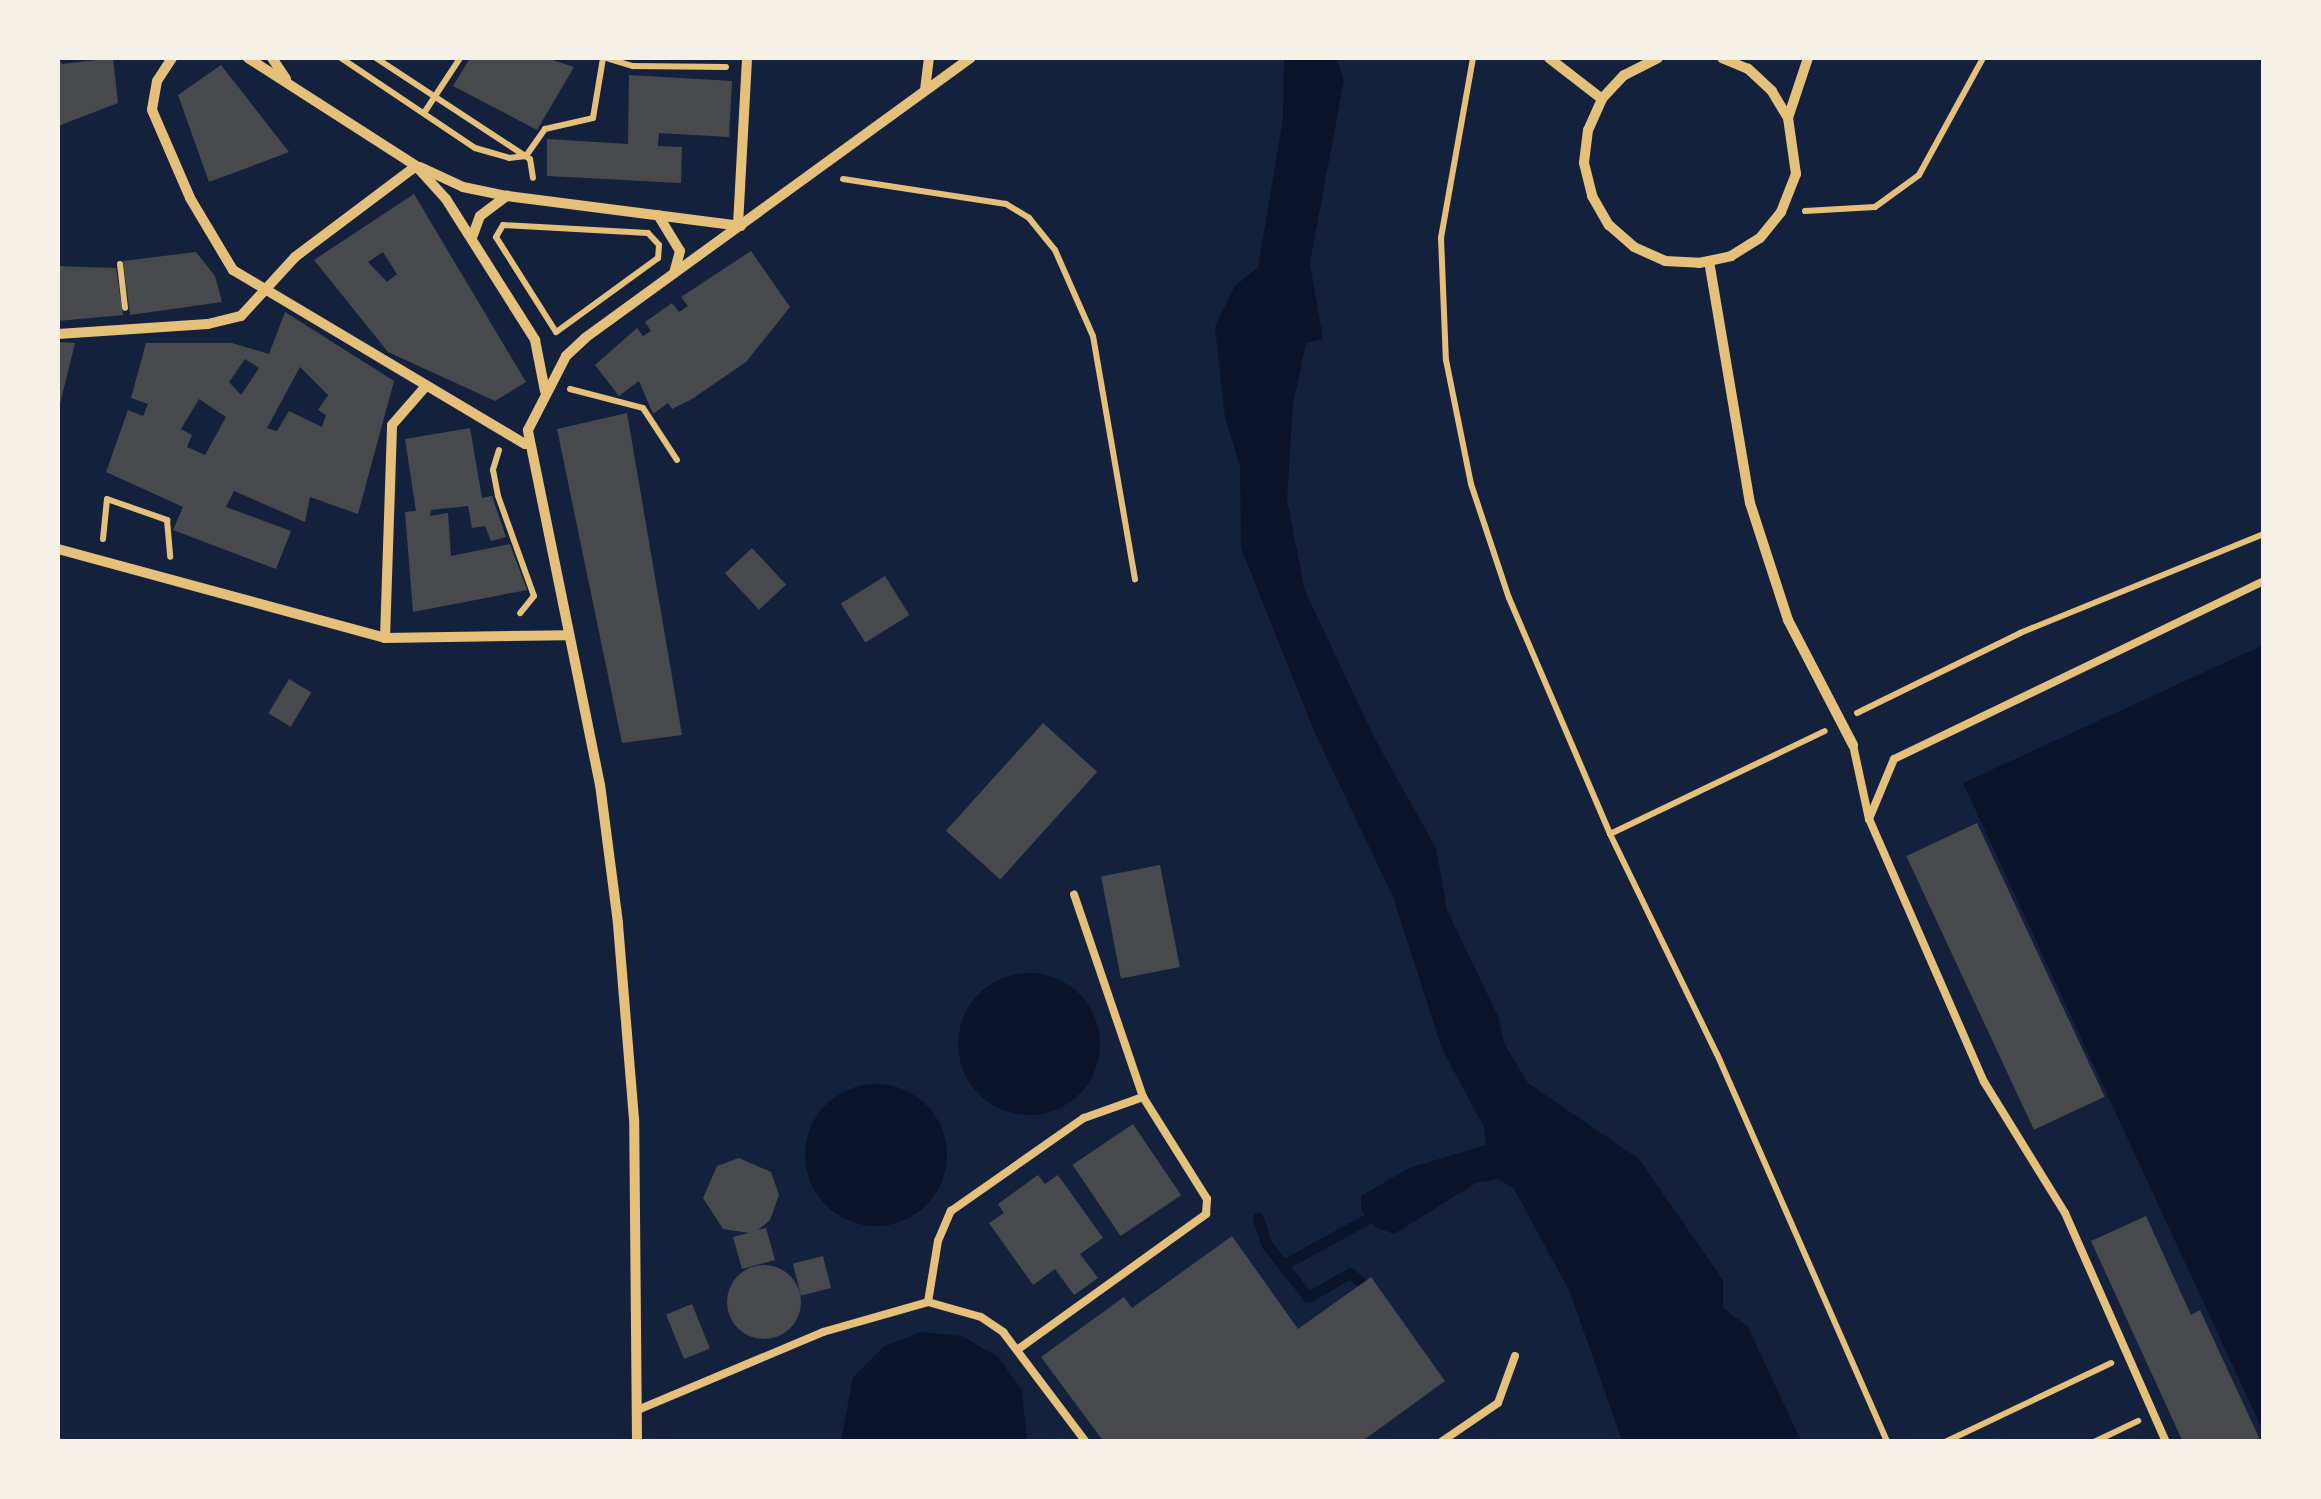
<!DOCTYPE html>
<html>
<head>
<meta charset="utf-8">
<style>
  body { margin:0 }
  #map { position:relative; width:2321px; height:1499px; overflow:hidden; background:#14213d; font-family:Jost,sans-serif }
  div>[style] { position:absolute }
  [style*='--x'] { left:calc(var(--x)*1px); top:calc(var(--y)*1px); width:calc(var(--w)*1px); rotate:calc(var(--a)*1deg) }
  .water>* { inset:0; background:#0b132b }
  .round { border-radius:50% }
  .stream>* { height:11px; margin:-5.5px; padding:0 5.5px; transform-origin:5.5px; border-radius:5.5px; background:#0b132b }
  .building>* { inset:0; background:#48494c; transform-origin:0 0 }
  .path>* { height:6px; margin:-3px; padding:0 3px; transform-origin:3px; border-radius:3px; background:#e5c07b }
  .service>* { height:8px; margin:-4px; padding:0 4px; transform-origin:4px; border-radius:4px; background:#e5c07b }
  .minor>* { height:10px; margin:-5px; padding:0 5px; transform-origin:5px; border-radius:5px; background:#e5c07b }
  span { translate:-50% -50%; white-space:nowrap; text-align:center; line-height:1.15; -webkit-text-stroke:9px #f6f1e7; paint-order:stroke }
  .frame { position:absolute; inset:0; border:60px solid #f6f1e7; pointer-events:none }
</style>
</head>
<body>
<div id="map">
  <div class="water">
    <div style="clip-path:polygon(1284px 58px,1336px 58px,1344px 80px,1310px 263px,1323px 339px,1306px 343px,1293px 405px,1287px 500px,1305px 591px,1375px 739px,1436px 848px,1447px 910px,1498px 1016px,1505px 1045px,1528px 1083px,1639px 1159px,1723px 1280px,1723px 1308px,1748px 1327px,1801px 1441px,1622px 1441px,1570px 1292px,1514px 1189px,1498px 1179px,1476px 1183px,1394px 1234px,1375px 1227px,1361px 1209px,1361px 1196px,1409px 1168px,1486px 1145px,1484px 1127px,1442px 1049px,1393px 897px,1314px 731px,1241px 548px,1240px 467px,1225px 417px,1215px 327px,1234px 287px,1258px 267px,1283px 118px)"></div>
    <div style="clip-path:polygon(2263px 645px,2263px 1431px,1963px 783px)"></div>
    <div class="round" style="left:958px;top:973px;width:142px;height:142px"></div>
    <div class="round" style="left:805px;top:1084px;width:142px;height:142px"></div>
    <div style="clip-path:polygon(921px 1332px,962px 1336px,998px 1357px,1022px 1390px,1027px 1441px,841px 1441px,853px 1377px,883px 1347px)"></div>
  </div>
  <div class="stream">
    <div style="--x:1258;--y:1218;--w:28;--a:72"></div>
    <div style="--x:1267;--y:1245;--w:66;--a:51.7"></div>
    <div style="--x:1308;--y:1297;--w:48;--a:-29.7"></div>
    <div style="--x:1350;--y:1273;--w:16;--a:40"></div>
    <div style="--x:1283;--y:1265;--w:111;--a:-28.7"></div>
  </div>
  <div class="building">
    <div style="clip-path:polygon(58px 58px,62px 64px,113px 58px,118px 103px,58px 126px)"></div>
    <div style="clip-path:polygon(470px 58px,546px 58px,574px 67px,537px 130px,453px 86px)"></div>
    <div style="clip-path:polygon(221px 65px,289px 152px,209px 182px,178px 95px)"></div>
    <div style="clip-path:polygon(629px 75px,732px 81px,729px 137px,659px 133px,658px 146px,682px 147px,681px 183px,547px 176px,547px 139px,628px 144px)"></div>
    <div style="clip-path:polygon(evenodd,414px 194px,526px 382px,495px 401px,388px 352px,314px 260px,414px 194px,383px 252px,397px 274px,387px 282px,368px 262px,383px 252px)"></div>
    <div style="clip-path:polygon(751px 251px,790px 307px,746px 362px,692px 399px,672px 409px,668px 403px,653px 414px,639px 381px,619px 396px,595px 365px,637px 328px,643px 336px,651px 331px,645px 322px,672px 303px,679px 312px,688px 306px,681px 297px)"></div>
    <div style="clip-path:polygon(196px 252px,215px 276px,222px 302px,130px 315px,123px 261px)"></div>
    <div style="clip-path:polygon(58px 266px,116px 268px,123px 315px,58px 321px)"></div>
    <div style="clip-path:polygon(evenodd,285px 312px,394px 381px,358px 514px,310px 497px,305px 522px,234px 491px,226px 507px,291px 531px,276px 569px,173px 530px,183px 507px,106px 472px,128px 410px,143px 416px,148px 404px,131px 398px,146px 343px,232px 343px,269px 354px,285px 312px,245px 359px,259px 368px,241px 395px,229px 382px,245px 359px,285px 312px,300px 367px,328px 395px,318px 410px,326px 415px,322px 427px,289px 411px,277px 431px,267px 428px,300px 367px,285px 312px,199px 399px,226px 417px,205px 455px,187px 447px,192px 435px,181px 429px,199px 399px)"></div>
    <div style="clip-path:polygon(58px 342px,75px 343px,59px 408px,58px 408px)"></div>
    <div style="clip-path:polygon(627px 413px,682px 735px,622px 743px,557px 429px)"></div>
    <div style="clip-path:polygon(470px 428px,482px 498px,492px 496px,506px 537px,491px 541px,485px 526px,472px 528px,468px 506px,431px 510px,430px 516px,448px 513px,451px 556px,510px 544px,527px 590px,413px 612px,405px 512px,416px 511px,405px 439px)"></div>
    <div style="left:752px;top:548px;width:50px;height:37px;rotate:47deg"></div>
    <div style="left:885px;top:576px;width:46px;height:52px;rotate:58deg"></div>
    <div style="left:289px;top:679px;width:26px;height:40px;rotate:31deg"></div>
    <div style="left:1043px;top:723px;width:73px;height:145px;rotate:42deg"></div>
    <div style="left:1977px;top:823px;width:302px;height:78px;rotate:65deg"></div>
    <div style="left:1160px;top:865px;width:104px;height:60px;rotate:79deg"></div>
    <div style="left:1133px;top:1124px;width:86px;height:73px;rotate:56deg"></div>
    <div style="clip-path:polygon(739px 1158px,771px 1172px,779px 1195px,770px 1220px,758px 1230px,766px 1228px,775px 1260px,742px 1269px,733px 1237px,749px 1233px,723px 1229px,703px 1198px,717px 1166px)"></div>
    <div style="clip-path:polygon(1038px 1175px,1045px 1184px,1058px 1175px,1103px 1238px,1080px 1254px,1098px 1278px,1074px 1295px,1055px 1269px,1033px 1285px,989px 1223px,1004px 1213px,998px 1204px)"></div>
    <div style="clip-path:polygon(2146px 1216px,2191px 1315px,2200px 1310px,2261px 1442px,2183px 1442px,2091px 1241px)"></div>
    <div style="clip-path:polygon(1232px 1236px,1298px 1329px,1371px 1277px,1445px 1381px,1361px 1442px,1104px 1442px,1041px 1357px,1124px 1297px,1132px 1308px)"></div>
    <div style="left:823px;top:1256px;width:33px;height:31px;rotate:76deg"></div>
    <div class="round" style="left:727px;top:1265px;width:74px;height:74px"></div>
    <div style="left:692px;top:1304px;width:48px;height:28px;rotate:68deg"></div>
  </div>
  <div class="path">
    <div style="--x:341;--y:58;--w:161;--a:33.9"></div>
    <div style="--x:475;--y:148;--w:35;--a:16"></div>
    <div style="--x:509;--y:158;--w:17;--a:-7"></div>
    <div style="--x:526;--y:156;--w:33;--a:-55"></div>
    <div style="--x:545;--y:129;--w:49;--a:-12.9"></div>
    <div style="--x:593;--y:118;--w:61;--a:-80.5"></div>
    <div style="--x:376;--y:58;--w:184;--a:33.3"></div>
    <div style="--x:530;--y:159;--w:19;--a:81"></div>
    <div style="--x:606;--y:58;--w:28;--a:17"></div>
    <div style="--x:633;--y:66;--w:93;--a:0.6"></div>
    <div style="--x:1473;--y:58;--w:183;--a:100.1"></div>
    <div style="--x:1441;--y:238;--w:122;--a:87.7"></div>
    <div style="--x:1446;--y:360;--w:126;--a:78.6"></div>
    <div style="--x:1471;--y:484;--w:120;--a:71.6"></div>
    <div style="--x:1509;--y:598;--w:257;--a:66.8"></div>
    <div style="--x:1610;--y:834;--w:245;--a:64.1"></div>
    <div style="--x:1717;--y:1054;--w:424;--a:66.3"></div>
    <div style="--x:424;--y:113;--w:66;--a:-56.8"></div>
    <div style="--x:843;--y:179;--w:165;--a:8.7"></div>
    <div style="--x:1006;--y:204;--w:27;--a:31"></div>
    <div style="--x:1029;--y:218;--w:41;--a:50.9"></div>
    <div style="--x:1055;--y:250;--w:94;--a:66.2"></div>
    <div style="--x:1093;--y:336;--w:247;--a:80.2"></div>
    <div style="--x:1805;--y:211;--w:70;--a:-3.3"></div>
    <div style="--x:1875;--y:207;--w:54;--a:-36"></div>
    <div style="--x:1919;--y:175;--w:133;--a:-61.3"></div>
    <div style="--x:503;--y:225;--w:145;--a:3.2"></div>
    <div style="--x:648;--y:233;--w:16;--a:47"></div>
    <div style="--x:659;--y:245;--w:13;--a:94"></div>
    <div style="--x:658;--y:258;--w:126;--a:144"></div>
    <div style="--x:556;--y:332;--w:112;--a:-122.3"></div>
    <div style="--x:496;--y:237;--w:14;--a:-60"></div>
    <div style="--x:120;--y:264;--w:44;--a:83.5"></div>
    <div style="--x:570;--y:389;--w:75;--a:14.6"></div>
    <div style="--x:643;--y:408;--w:62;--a:56.8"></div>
    <div style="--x:499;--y:450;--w:21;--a:107"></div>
    <div style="--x:493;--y:470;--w:26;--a:79"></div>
    <div style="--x:498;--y:496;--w:106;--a:70.2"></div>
    <div style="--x:534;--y:596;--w:22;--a:129"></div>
    <div style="--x:103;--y:539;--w:40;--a:-84.3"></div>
    <div style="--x:107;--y:499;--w:64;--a:19.3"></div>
    <div style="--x:167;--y:520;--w:37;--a:85"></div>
    <div style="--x:1857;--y:713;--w:182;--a:-26.1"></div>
    <div style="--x:2020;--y:633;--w:263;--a:-22.1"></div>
    <div style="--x:1610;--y:834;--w:238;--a:-25.6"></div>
    <div style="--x:1945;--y:1442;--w:184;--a:-25.4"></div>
    <div style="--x:2094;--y:1442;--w:49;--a:-25.5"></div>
  </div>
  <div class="service">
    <div style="--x:1853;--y:745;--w:76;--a:77.8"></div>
    <div style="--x:928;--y:1302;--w:62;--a:-80.7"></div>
    <div style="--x:938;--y:1241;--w:33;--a:-67"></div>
    <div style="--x:951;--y:1211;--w:162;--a:-35"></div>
    <div style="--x:1084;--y:1118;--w:63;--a:-19.6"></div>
    <div style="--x:1017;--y:1350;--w:233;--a:-35.7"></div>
    <div style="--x:1206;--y:1214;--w:15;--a:-86"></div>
    <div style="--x:1207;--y:1199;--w:120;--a:-122.1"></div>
    <div style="--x:1143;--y:1097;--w:214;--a:-108.8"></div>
    <div style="--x:640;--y:1409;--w:199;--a:-22.8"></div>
    <div style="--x:823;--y:1332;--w:109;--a:-15.9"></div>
    <div style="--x:928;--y:1302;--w:55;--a:15.8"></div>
    <div style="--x:981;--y:1317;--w:27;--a:34"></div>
    <div style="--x:1003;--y:1332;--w:138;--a:53"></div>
    <div style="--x:1441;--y:1442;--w:69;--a:-34.4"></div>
    <div style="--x:1498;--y:1403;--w:50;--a:-70.1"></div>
    <div style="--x:2166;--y:1442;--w:250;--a:-113.8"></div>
    <div style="--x:2065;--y:1213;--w:154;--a:-121.7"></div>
    <div style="--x:1984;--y:1082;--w:287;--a:-113.6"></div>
    <div style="--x:1869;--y:819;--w:65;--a:-67.4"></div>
    <div style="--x:1894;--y:759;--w:411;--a:-25.7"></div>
  </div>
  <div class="minor">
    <div style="--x:172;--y:58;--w:27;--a:123"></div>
    <div style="--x:157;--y:81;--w:29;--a:100"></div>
    <div style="--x:152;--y:110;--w:96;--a:66.6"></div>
    <div style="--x:190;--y:198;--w:84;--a:59.2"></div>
    <div style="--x:233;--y:270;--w:340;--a:30.8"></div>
    <div style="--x:248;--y:58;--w:200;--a:32.7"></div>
    <div style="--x:416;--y:166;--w:45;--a:47.7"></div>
    <div style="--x:446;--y:199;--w:167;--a:57.7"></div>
    <div style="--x:535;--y:340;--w:52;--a:78.9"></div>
    <div style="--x:272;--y:58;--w:25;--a:56"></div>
    <div style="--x:1549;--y:58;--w:67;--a:37.7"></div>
    <div style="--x:1658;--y:58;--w:38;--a:153"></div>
    <div style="--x:1624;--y:75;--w:33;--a:133"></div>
    <div style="--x:1602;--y:99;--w:34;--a:114"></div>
    <div style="--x:1588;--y:130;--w:33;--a:97"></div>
    <div style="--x:1584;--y:163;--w:34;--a:76"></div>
    <div style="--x:1592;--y:196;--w:34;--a:60"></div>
    <div style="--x:1609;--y:225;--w:33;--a:41"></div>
    <div style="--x:1634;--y:247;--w:34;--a:24"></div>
    <div style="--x:1665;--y:261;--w:34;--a:3"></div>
    <div style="--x:1699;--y:263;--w:33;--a:-12"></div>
    <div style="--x:1731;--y:256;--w:34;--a:-32"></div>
    <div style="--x:1760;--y:238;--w:33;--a:-51"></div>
    <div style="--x:1781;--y:212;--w:41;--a:-68.5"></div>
    <div style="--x:1796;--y:174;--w:57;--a:-98.1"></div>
    <div style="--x:1788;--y:118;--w:31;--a:-121"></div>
    <div style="--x:1772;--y:91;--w:33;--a:-137"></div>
    <div style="--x:1748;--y:69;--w:28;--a:-157"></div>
    <div style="--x:925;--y:90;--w:32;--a:-83"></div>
    <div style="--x:1788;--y:118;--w:63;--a:-71.6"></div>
    <div style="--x:420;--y:167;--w:47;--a:24.9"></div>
    <div style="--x:463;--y:187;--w:45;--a:11.6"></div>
    <div style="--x:507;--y:196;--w:236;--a:7.3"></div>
    <div style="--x:658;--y:215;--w:42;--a:58.6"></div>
    <div style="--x:680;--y:251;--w:23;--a:105"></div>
    <div style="--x:738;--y:225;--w:167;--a:-86.9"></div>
    <div style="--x:473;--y:235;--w:20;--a:-70"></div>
    <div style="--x:480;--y:216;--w:34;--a:-37"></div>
    <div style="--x:1709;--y:261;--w:245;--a:80.4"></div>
    <div style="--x:1750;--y:503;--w:123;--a:72"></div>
    <div style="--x:1788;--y:620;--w:141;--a:62.5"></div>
    <div style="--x:58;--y:334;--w:150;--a:-3.8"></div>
    <div style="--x:208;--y:324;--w:34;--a:-14"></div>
    <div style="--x:241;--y:316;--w:80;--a:-47.5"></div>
    <div style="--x:295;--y:257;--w:151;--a:-36.9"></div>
    <div style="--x:58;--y:549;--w:339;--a:15.2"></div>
    <div style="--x:385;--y:638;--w:182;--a:-0.9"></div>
    <div style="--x:385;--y:638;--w:213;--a:-88.1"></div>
    <div style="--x:392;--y:425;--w:52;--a:-48.9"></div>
    <div style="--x:637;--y:1442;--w:323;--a:-90.5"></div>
    <div style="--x:634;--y:1119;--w:197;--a:-94.7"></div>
    <div style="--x:618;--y:923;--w:139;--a:-97.4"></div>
    <div style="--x:600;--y:785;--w:362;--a:-101.5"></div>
    <div style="--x:528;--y:430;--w:83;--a:-62.8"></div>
    <div style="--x:566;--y:356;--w:26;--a:-43"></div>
    <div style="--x:585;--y:338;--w:477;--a:-36"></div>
  </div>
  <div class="frame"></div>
</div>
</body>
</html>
